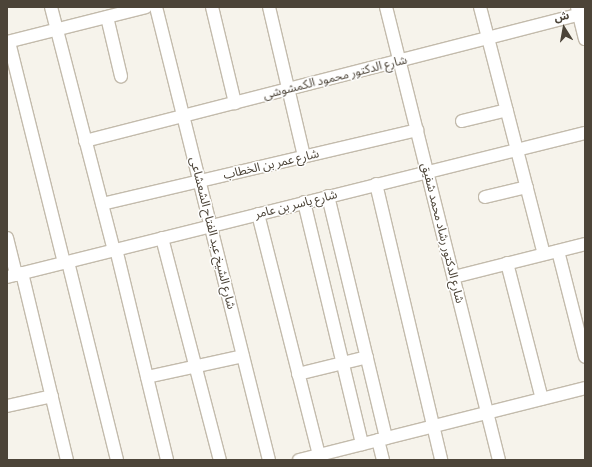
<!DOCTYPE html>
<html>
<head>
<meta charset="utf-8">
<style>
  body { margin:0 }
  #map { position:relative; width:592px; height:467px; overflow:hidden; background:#f6f3eb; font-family:Barlow,"Noto Sans Arabic",sans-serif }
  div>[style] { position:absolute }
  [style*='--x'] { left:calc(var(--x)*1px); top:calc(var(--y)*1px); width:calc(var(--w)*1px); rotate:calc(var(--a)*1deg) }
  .roads { filter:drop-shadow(1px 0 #c3bbac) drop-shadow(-1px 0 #c3bbac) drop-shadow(0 1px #c3bbac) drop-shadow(0 -1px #c3bbac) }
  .minor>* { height:12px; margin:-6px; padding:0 6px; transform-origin:6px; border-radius:6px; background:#fff }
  span { translate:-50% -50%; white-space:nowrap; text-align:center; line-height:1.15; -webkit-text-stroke:3px #fff; paint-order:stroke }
  .street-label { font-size:12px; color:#4c4438 }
  .frame { position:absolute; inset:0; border:8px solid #4c4438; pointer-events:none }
  .north { position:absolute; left:544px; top:8px; width:40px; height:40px; -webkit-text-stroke:3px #fff; paint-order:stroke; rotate:349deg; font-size:11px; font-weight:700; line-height:16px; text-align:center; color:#4c4438 }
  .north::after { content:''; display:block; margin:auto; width:14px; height:18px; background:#4c4438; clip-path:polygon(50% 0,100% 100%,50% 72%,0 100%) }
</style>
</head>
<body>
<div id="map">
  <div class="roads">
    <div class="minor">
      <div style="--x:51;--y:7;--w:251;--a:75.5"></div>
      <div style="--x:156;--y:7;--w:467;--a:76"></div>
      <div style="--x:212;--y:7;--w:99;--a:76.5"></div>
      <div style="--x:269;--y:7;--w:153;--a:76.8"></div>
      <div style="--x:386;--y:7;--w:467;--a:76"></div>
      <div style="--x:480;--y:7;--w:255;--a:75.5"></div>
      <div style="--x:577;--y:7;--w:33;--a:76"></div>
      <div style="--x:107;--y:17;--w:61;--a:76.7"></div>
      <div style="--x:7;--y:42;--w:143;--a:-14.1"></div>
      <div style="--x:9;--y:42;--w:227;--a:76"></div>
      <div style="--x:462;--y:121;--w:46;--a:-13.7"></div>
      <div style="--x:85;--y:141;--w:516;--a:-14.36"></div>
      <div style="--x:376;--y:184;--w:284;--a:76.7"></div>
      <div style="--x:328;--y:196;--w:249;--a:76.5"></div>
      <div style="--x:485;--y:197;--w:43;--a:-13.4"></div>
      <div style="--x:304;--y:202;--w:249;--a:76.5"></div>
      <div style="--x:102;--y:204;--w:324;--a:-13.2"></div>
      <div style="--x:258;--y:214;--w:249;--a:75.8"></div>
      <div style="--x:7;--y:238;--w:38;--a:76"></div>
      <div style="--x:162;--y:238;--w:229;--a:75.4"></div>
      <div style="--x:116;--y:249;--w:217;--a:76.4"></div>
      <div style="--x:558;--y:251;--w:109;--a:75.7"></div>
      <div style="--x:68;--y:262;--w:204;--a:76.1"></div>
      <div style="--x:507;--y:263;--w:140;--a:75.6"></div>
      <div style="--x:22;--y:273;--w:192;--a:76.5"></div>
      <div style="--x:7;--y:277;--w:596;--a:-13.99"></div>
      <div style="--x:454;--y:277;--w:135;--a:-14.1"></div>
      <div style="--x:298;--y:374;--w:71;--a:-13.8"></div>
      <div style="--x:147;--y:377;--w:98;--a:-12.3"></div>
      <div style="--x:7;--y:406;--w:46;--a:-12.5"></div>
      <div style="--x:378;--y:440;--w:21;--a:76"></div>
      <div style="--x:299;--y:460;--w:295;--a:-14.1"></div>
    </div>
  </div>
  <div class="street-label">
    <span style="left:335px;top:77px;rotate:-14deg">شارع الدكتور محمود الكمشوشى</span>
    <span style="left:271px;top:164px;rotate:-13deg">شارع عمر بن الخطاب</span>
    <span style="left:296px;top:204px;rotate:-14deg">شارع ياسر بن عامر</span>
    <span style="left:213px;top:233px;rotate:76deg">شارع الشيخ عبد الفتاح الشعشاعى</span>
    <span style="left:443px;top:233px;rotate:76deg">شارع الدكتور رشاد محمد شفيق</span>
  </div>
  <div class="frame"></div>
  <div class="north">ش</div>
</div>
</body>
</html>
